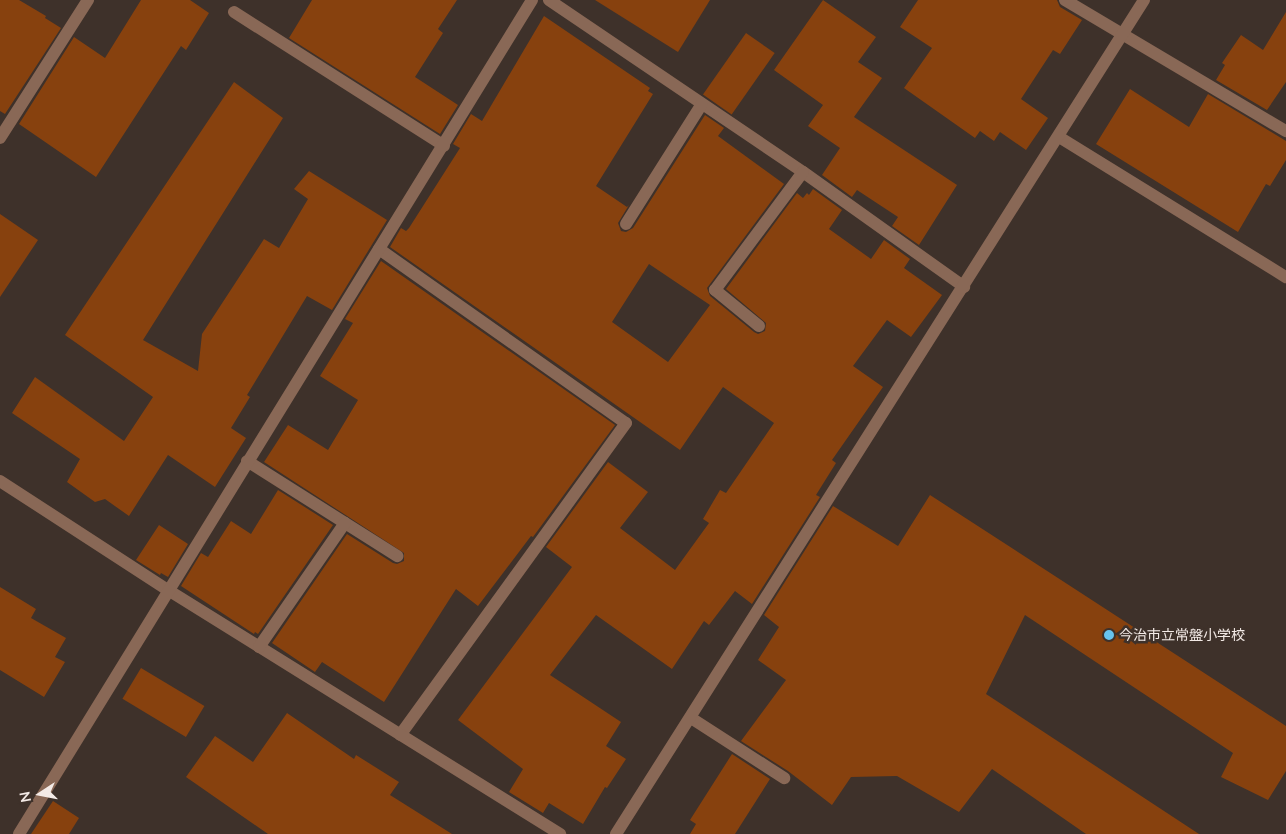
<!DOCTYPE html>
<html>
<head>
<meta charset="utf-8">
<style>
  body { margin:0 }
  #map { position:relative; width:1286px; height:834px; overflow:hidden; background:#3e312a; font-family:Lato,"Noto Sans JP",sans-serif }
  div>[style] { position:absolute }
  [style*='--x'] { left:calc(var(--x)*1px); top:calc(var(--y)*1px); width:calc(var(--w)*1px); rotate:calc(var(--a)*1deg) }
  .building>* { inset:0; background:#87410e; transform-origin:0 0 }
  .minor>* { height:12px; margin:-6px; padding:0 6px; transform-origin:6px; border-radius:6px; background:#896856 }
  .dots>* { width:14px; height:14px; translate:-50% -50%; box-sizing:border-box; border:2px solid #3e312a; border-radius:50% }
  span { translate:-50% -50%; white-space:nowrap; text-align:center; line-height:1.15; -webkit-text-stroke:5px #3e312a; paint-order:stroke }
  .poi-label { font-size:14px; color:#f3eae6 }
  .left { translate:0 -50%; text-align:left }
  .north { position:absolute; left:15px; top:769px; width:50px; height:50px; -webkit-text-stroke:4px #3e312a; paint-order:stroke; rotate:259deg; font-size:14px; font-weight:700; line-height:20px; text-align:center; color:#f3eae6 }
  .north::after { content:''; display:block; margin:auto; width:18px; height:22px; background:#f3eae6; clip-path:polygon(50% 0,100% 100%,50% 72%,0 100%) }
</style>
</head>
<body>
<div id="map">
  <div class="building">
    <div style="clip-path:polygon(0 0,19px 0,46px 16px,45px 18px,61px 28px,5px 114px,0 111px)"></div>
    <div style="clip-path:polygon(141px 0,190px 0,209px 13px,186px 50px,181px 46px,96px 177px,19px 124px,74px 37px,105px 58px)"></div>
    <div style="clip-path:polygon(312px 0,457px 0,438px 29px,443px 33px,415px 77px,458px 105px,440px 134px,289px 38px)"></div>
    <div style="clip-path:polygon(595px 0,710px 0,678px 52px)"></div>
    <div style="clip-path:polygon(823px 0,876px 37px,858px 62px,882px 78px,854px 117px,957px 185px,919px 245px,892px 226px,898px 217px,857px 190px,852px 197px,822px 175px,840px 148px,808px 126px,823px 105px,774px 70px)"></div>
    <div style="clip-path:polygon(918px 0,1057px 0,1060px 7px,1082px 20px,1060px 54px,1053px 50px,1021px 99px,1048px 118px,1026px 150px,1000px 132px,994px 141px,980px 131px,975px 138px,904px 88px,932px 48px,900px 27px)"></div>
    <div style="clip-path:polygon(1286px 12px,1286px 82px,1267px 110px,1216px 80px,1225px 65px,1222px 63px,1241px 35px,1263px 50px)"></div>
    <div style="clip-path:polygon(evenodd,544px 16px,650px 88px,648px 91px,653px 94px,596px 186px,627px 207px,629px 205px,618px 223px,621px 231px,626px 232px,633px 228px,705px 115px,724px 128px,718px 136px,784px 184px,707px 288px,710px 296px,754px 332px,758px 334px,765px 331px,766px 323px,726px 289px,797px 193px,803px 198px,807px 193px,809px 195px,813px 189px,842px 210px,829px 229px,871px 259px,884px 240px,910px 259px,904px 268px,942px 295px,911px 337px,887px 320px,853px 366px,883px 387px,832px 460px,836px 463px,816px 495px,820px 497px,752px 604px,735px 591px,709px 625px,704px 621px,672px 669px,596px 615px,550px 675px,621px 722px,606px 746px,626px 759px,607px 788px,605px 787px,583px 824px,549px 803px,543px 813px,509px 792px,523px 769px,458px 720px,572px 567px,546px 547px,608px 462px,648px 492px,620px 528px,675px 570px,709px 523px,703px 519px,720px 490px,726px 493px,774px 423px,723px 387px,680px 450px,390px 247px,401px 228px,406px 231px,409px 228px,460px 148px,453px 144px,471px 114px,482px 121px,544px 16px,649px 264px,710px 305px,668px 362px,612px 322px,649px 264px)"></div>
    <div style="left:746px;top:33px;width:35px;height:75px;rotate:35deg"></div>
    <div style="clip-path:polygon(234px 82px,283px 118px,143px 340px,198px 371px,202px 334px,264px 239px,279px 248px,308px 199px,294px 189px,309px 171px,387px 220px,332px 310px,307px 296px,247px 395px,250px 397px,231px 428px,246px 438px,215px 487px,168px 455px,129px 516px,105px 499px,95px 502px,67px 482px,80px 459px,12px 413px,35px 377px,124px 441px,153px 397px,65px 335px)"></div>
    <div style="clip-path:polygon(1130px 89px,1189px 127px,1208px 94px,1286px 141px,1286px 160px,1270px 186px,1266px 184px,1238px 232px,1096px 144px)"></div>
    <div style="clip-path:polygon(0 214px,38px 240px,0 297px)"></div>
    <div style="clip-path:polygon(381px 261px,615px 425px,533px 537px,531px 536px,478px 606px,456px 589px,384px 702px,322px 662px,315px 672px,272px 643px,347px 534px,393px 563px,397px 564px,404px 561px,404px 553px,264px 462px,288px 425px,328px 450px,358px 400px,320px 376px,353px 323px,345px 319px)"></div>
    <div style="clip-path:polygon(278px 490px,333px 525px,258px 634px,255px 632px,254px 634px,181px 586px,201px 553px,208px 557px,231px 521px,251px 534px)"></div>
    <div style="clip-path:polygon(930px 495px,1286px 726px,1286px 771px,1268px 800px,1221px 777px,1233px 753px,1025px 615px,986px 694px,1199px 834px,1086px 834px,992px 769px,959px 812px,897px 776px,851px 777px,832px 805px,788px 771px,741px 741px,786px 680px,758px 660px,779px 627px,764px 615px,833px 506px,898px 546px)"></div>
    <div style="clip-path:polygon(159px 525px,188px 544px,168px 577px,161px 573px,160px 575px,136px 560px)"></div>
    <div style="clip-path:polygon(0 587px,36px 609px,31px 618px,66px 638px,55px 657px,65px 662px,44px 697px,0 670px)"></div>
    <div style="left:141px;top:668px;width:74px;height:36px;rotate:31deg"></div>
    <div style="clip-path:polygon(287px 713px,354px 759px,356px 755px,399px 782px,390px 795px,452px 834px,268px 834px,186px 777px,215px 736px,253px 762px)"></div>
    <div style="clip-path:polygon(732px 754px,770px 779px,735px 834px,690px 834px,696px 824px,690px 820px)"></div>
    <div style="clip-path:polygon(53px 801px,79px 818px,69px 834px,31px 834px)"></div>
  </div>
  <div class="minor">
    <div style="--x:549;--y:0;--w:307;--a:34.1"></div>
    <div style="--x:803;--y:172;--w:198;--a:35.5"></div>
    <div style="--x:1065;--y:0;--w:257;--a:30.7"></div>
    <div style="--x:234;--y:12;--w:249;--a:32.5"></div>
    <div style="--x:1059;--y:137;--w:267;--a:31.7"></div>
    <div style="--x:0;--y:138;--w:164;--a:-57.5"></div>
    <div style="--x:626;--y:224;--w:142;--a:-57.7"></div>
    <div style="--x:379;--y:249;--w:302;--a:35.2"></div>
    <div style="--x:626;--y:423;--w:385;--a:125.9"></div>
    <div style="--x:759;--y:326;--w:57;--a:-140.7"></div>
    <div style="--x:715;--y:290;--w:147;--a:-53.3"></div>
    <div style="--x:247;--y:461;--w:178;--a:32.3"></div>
    <div style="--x:0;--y:481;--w:200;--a:33"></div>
    <div style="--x:168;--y:590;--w:462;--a:31.9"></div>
    <div style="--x:259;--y:647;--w:151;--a:-55.3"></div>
    <div style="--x:691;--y:718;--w:111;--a:32.8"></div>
    <div style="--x:19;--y:834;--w:979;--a:-58.4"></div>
    <div style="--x:616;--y:834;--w:987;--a:-57.66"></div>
  </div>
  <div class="dots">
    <div style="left:1109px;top:635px;background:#67c4ef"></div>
  </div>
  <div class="poi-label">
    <span class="left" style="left:1119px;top:635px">今治市立常盤小学校</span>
  </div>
  <div class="north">N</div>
</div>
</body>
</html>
